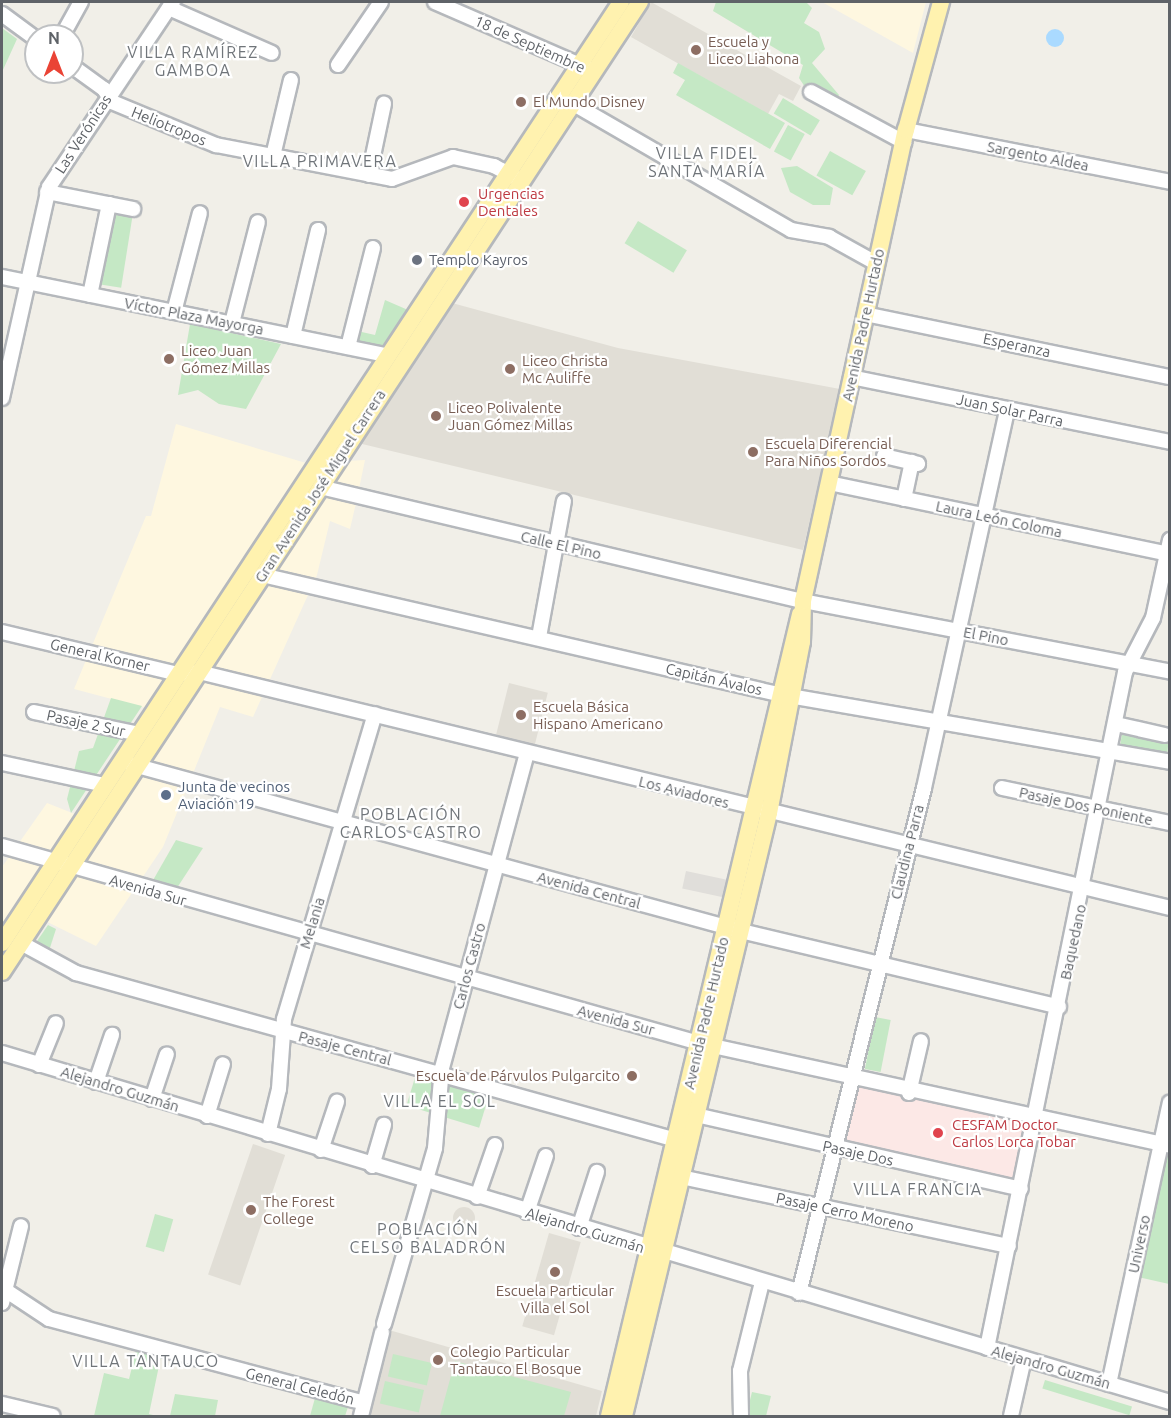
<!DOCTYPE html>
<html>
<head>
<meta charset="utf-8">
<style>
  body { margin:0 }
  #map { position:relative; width:1171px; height:1418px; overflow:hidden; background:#f1efe8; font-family:Ubuntu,sans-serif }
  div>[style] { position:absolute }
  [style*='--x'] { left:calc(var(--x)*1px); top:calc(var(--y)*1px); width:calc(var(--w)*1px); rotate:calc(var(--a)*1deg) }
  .commercial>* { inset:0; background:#fef7e0 }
  .industrial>* { inset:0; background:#e0deda; transform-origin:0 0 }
  .education>* { inset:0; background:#e1ded6; transform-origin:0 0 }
  .round { border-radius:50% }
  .medical>* { inset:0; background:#fce8e6; transform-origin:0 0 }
  .green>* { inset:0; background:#c5e8c5; transform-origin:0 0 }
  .water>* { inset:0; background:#aadaff }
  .roads { filter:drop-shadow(2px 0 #b5b8bc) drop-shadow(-2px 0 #b5b8bc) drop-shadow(0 2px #b5b8bc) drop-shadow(0 -2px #b5b8bc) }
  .minor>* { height:14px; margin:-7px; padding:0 7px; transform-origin:7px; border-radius:7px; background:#fff }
  .major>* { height:16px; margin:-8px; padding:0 8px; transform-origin:8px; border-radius:8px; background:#fff2af }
  .dots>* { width:16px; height:16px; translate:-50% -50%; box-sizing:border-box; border:3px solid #fff; border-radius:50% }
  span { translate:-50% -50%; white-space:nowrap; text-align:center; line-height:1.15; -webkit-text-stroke:4.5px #fff; paint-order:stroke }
  .education-label { font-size:15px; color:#785e54 }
  .left { translate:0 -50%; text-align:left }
  .right { translate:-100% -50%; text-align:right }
  .street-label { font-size:15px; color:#5f6368 }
  .health-label { font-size:15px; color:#be3a42 }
  .worship-label { font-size:15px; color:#5b616d }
  .service-label { font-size:15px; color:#4e5e75 }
  .neighbourhood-label { font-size:16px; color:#70757a; letter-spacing:1.5px }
  .frame { position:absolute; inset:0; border:3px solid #5f6368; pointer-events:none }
  .north { position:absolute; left:24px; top:24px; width:60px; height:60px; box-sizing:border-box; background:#fff; border:2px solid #bfc1c3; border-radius:50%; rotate:0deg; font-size:16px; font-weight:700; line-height:24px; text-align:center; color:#5f6368 }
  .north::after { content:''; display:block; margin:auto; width:21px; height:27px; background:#ea4335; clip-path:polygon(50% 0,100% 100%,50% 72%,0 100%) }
</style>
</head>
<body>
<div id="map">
  <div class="commercial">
    <div style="clip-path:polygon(822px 2px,926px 2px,913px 53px)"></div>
    <div style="clip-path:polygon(176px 424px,306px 463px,365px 460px,359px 489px,798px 590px,795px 604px,356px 503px,350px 529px,330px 521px,317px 575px,253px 717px,220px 707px,163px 847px,96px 946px,17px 907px,2px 930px,2px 867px,47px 803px,105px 826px,176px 716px,74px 689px,146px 516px,151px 516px)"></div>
  </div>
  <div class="industrial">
    <div style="left:686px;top:871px;width:50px;height:18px;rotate:12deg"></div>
  </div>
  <div class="education">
    <div style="clip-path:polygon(651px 2px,801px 86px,793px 101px,779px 94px,768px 114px,631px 37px)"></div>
    <div style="clip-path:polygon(452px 303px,618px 348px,840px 389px,803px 550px,358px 443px)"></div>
    <div style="left:509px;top:683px;width:40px;height:56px;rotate:14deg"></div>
    <div style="left:253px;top:1144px;width:34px;height:138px;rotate:19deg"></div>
    <div class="round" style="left:453px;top:1207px;width:22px;height:22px"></div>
    <div style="left:549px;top:1233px;width:33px;height:97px;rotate:16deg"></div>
    <div style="clip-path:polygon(389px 1330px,602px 1391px,596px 1416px,365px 1416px)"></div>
  </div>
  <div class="medical">
    <div style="left:858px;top:1086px;width:176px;height:58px;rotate:12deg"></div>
  </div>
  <div class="green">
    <div style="clip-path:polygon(716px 2px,806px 2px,812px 8px,804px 23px,819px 32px,825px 49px,812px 63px,839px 95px,835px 102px,805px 87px,799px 78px,803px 65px,713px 11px)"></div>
    <div style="clip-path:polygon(2px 28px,17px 39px,2px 72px)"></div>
    <div style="clip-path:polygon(678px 63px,785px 123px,770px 149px,676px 95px,685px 80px,673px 73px)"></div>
    <div style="left:783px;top:98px;width:43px;height:18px;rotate:31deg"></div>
    <div style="left:788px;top:125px;width:19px;height:30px;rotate:28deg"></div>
    <div style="left:830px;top:151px;width:41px;height:28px;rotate:29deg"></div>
    <div style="clip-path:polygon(797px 166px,833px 188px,830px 205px,813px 205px,790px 192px,781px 168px)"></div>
    <div style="left:109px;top:211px;width:24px;height:74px;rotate:9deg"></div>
    <div style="left:638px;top:221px;width:57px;height:26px;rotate:31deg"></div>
    <div style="clip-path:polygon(385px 300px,408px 310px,382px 347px,351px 341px,353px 330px,375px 335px)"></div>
    <div style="clip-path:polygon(190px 324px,281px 344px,246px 409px,219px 404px,198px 390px,178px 395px)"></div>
    <div style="clip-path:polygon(111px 698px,142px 706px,71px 813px,67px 799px,79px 751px,93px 748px)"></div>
    <div style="clip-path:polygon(1123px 727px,1169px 738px,1167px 755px,1120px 746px)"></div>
    <div style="clip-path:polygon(176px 840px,203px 848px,175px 891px,152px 882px)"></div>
    <div style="clip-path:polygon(48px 925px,56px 929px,48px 954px,33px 947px)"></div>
    <div style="left:875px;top:1017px;width:16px;height:53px;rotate:11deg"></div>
    <div style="left:417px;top:1071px;width:76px;height:36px;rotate:17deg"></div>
    <div style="clip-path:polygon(1169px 1139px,1169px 1284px,1138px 1277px)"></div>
    <div style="left:155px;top:1214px;width:19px;height:34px;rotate:16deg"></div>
    <div style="clip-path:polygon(136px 1351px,161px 1356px,149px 1414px,157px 1416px,94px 1416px,104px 1373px,129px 1379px)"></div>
    <div style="left:393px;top:1354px;width:40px;height:23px;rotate:13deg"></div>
    <div style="clip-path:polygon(455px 1361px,571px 1392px,564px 1416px,440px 1416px)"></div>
    <div style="left:1045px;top:1380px;width:91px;height:9px;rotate:17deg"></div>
    <div style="left:385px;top:1381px;width:40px;height:23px;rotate:13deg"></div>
    <div style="clip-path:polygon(752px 1392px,771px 1396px,766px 1416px,746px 1416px)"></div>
    <div style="clip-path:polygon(175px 1394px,218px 1400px,215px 1416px,170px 1416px)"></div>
    <div style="clip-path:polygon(315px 1398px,348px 1407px,345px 1416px,310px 1416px)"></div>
  </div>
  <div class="water">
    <div class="round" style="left:1046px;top:29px;width:18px;height:18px"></div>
  </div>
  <div class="roads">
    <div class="minor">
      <div style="--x:435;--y:2;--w:166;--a:23.5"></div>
      <div style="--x:169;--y:8;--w:112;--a:23.6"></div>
      <div style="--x:2;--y:14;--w:42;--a:36.3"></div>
      <div style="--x:62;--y:36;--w:39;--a:-61"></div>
      <div style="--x:338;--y:65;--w:76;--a:-55.7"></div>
      <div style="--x:72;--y:66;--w:39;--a:36"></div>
      <div style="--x:104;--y:89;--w:15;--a:58"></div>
      <div style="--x:112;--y:102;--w:113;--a:22.5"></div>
      <div style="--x:216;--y:145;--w:179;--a:10.9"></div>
      <div style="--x:392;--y:179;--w:65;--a:-19.8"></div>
      <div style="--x:453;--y:157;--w:42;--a:12.4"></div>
      <div style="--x:494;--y:166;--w:26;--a:28"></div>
      <div style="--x:811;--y:92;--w:106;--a:28.3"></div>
      <div style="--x:572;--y:103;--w:253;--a:30.1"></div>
      <div style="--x:791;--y:230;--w:39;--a:10"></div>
      <div style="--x:829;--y:237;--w:54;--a:29"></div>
      <div style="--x:906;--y:130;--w:269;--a:11.1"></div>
      <div style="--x:273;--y:156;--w:78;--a:-76.7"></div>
      <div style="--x:369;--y:175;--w:73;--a:-78.1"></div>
      <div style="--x:47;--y:192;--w:88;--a:11.2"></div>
      <div style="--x:2;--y:277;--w:393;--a:11.5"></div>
      <div style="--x:90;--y:295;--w:93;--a:-78.2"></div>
      <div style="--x:174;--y:312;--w:102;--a:-75.3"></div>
      <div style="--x:865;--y:314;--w:311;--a:11.7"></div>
      <div style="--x:232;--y:323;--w:104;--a:-75.6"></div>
      <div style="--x:293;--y:336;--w:109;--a:-76.7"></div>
      <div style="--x:348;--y:347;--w:102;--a:-75.8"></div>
      <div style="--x:851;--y:377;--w:326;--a:11.5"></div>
      <div style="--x:2;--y:398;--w:216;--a:-77.4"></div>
      <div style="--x:49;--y:187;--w:223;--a:-56.2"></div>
      <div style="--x:884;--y:456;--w:35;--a:13"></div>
      <div style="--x:829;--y:483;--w:348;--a:11.8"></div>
      <div style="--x:320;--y:487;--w:496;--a:13.3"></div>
      <div style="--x:803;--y:601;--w:374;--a:10.9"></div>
      <div style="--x:904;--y:499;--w:38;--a:-78"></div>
      <div style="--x:262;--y:575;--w:530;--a:12.99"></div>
      <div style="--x:778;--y:694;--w:398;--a:9.8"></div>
      <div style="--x:2;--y:632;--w:181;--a:13.4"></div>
      <div style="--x:178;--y:674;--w:21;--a:-5"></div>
      <div style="--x:199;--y:672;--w:999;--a:13.66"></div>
      <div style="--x:539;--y:637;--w:138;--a:-79.6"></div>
      <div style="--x:34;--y:712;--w:107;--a:11.8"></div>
      <div style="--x:1116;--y:724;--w:50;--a:12.7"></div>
      <div style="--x:2;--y:763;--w:105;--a:12.1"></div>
      <div style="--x:130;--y:764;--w:633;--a:15.29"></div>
      <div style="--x:741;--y:931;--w:327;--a:13.4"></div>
      <div style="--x:1002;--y:788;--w:172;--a:11.8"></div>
      <div style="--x:2;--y:846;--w:724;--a:15.78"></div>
      <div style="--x:699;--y:1043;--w:482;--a:12.3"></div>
      <div style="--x:21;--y:943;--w:63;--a:28.6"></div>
      <div style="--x:76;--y:973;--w:623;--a:15.55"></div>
      <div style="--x:2;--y:1053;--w:1219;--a:16.64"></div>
      <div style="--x:39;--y:1065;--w:45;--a:-68"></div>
      <div style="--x:96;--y:1082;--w:50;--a:-71.2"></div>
      <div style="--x:909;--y:1093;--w:53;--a:-77"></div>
      <div style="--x:152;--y:1099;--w:47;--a:-71.6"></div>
      <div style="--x:696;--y:1115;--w:333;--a:12.8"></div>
      <div style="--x:207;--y:1116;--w:54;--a:-72.9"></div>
      <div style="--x:268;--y:1134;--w:46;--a:-76.3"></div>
      <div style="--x:279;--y:1089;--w:70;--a:-85.9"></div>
      <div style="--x:284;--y:1019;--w:318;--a:-73.4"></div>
      <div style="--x:321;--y:1150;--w:51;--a:-71.6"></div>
      <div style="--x:372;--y:1166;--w:43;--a:-73.7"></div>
      <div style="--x:681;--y:1177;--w:335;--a:11.9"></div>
      <div style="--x:477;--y:1197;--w:55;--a:-70.9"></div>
      <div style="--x:527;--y:1212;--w:59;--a:-71.3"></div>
      <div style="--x:579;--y:1228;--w:59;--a:-72.2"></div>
      <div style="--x:2;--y:1288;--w:56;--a:33.4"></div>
      <div style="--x:49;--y:1319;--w:326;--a:14.9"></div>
      <div style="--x:799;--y:1293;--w:520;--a:-76.1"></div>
      <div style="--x:924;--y:788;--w:388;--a:-77.6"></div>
      <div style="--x:2;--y:1303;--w:79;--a:-76.1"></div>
      <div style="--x:384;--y:1324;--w:183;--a:-73.8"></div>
      <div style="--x:435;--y:1148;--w:80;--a:-85"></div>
      <div style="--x:442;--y:1068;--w:327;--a:-74.9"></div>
      <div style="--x:987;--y:1348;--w:690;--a:-78.46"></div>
      <div style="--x:1125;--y:672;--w:61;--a:-62.6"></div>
      <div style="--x:1153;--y:618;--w:80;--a:-77.7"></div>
      <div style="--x:1109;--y:1384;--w:288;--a:-77.8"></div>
      <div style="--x:2;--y:1404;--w:52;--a:13.2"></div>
      <div style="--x:361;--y:1416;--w:86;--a:-75.8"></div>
      <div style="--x:741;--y:1416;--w:45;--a:-91.3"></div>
      <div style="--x:740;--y:1371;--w:92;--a:-76.1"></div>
      <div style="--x:1011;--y:1416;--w:58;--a:-77.2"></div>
    </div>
    <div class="major">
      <div style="--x:2;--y:943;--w:1126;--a:-56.66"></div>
      <div style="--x:2;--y:972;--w:1161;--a:-56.67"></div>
      <div style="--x:609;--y:1416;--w:824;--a:-76.6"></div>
      <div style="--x:624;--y:1416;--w:620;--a:-76.48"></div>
      <div style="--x:769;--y:813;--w:174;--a:-79.1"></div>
      <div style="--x:802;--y:642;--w:41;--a:-88.6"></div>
      <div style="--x:803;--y:601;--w:482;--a:-77.7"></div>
      <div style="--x:906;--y:130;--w:133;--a:-74.7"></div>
    </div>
  </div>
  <div class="dots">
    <div style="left:696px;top:50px;background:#8d6e63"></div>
    <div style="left:521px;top:102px;background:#8d6e63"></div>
    <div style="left:464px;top:202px;background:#e0444e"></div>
    <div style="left:417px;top:260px;background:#6b7280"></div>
    <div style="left:169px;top:359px;background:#8d6e63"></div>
    <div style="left:510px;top:369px;background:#8d6e63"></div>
    <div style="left:436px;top:416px;background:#8d6e63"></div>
    <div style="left:753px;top:452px;background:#8d6e63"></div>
    <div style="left:521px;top:715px;background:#8d6e63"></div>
    <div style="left:166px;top:795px;background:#5c6f8a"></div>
    <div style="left:632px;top:1076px;background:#8d6e63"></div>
    <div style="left:938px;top:1133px;background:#e0444e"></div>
    <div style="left:251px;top:1210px;background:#8d6e63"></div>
    <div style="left:555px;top:1272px;background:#8d6e63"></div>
    <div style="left:438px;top:1360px;background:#8d6e63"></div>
  </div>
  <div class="education-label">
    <span class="left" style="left:708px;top:50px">Escuela y<br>Liceo Liahona</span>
    <span class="left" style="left:533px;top:102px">El Mundo Disney</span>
    <span class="left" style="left:181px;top:359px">Liceo Juan<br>Gómez Millas</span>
    <span class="left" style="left:522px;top:369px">Liceo Christa<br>Mc Auliffe</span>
    <span class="left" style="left:448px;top:416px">Liceo Polivalente<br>Juan Gómez Millas</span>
    <span class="left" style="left:765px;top:452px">Escuela Diferencial<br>Para Niños Sordos</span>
    <span class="left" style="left:533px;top:715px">Escuela Básica<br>Hispano Americano</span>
    <span class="right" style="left:620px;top:1076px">Escuela de Párvulos Pulgarcito</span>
    <span class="left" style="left:263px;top:1210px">The Forest<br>College</span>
    <span style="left:555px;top:1299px">Escuela Particular<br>Villa el Sol</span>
    <span class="left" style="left:450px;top:1360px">Colegio Particular<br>Tantauco El Bosque</span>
  </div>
  <div class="street-label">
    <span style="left:530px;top:44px;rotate:24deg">18 de Septiembre</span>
    <span style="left:169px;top:126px;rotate:22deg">Heliotropos</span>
    <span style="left:83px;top:134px;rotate:-57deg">Las Verónicas</span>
    <span style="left:1038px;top:156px;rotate:11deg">Sargento Aldea</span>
    <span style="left:194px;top:316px;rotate:11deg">Víctor Plaza Mayorga</span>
    <span style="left:863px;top:325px;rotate:-78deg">Avenida Padre Hurtado</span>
    <span style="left:1017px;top:345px;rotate:12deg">Esperanza</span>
    <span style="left:1010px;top:410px;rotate:12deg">Juan Solar Parra</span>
    <span style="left:320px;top:486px;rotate:-57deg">Gran Avenida José Miguel Carrera</span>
    <span style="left:999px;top:519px;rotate:12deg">Laura León Coloma</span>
    <span style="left:561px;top:545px;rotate:13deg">Calle El Pino</span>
    <span style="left:986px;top:636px;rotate:11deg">El Pino</span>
    <span style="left:100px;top:655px;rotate:13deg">General Korner</span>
    <span style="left:714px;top:679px;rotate:13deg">Capitán Ávalos</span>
    <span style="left:86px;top:723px;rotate:12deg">Pasaje 2 Sur</span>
    <span style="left:684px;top:792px;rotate:14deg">Los Aviadores</span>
    <span style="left:1086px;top:806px;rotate:12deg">Pasaje Dos Poniente</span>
    <span style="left:907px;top:852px;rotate:-76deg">Claudina Parra</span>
    <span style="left:148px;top:890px;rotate:16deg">Avenida Sur</span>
    <span style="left:589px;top:890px;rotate:15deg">Avenida Central</span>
    <span style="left:312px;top:923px;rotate:-73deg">Melania</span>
    <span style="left:1073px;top:942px;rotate:-78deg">Baquedano</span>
    <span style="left:469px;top:966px;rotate:-75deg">Carlos Castro</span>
    <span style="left:706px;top:1013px;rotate:-77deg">Avenida Padre Hurtado</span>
    <span style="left:616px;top:1020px;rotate:15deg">Avenida Sur</span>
    <span style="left:345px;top:1048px;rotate:15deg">Pasaje Central</span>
    <span style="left:120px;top:1089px;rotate:17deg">Alejandro Guzmán</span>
    <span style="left:858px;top:1153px;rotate:12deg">Pasaje Dos</span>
    <span style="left:845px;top:1212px;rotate:12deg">Pasaje Cerro Moreno</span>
    <span style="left:585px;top:1230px;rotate:17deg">Alejandro Guzmán</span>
    <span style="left:1139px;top:1244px;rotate:-78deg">Universo</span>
    <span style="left:1051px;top:1367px;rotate:16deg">Alejandro Guzmán</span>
    <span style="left:300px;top:1386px;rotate:14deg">General Celedón</span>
  </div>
  <div class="health-label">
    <span class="left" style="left:478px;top:202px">Urgencias<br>Dentales</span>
    <span class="left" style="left:952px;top:1133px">CESFAM Doctor<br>Carlos Lorca Tobar</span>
  </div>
  <div class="worship-label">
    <span class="left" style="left:429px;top:260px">Templo Kayros</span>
  </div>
  <div class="service-label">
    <span class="left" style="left:178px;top:795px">Junta de vecinos<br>Aviación 19</span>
  </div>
  <div class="neighbourhood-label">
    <span style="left:193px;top:61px">VILLA RAMÍREZ<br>GAMBOA</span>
    <span style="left:707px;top:162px">VILLA FIDEL<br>SANTA MARÍA</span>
    <span style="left:320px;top:161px">VILLA PRIMAVERA</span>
    <span style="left:411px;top:823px">POBLACIÓN<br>CARLOS CASTRO</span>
    <span style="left:440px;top:1101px">VILLA EL SOL</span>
    <span style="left:918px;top:1189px">VILLA FRANCIA</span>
    <span style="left:428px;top:1238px">POBLACIÓN<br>CELSO BALADRÓN</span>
    <span style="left:146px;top:1361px">VILLA TANTAUCO</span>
  </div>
  <div class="frame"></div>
  <div class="north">N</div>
</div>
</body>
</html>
